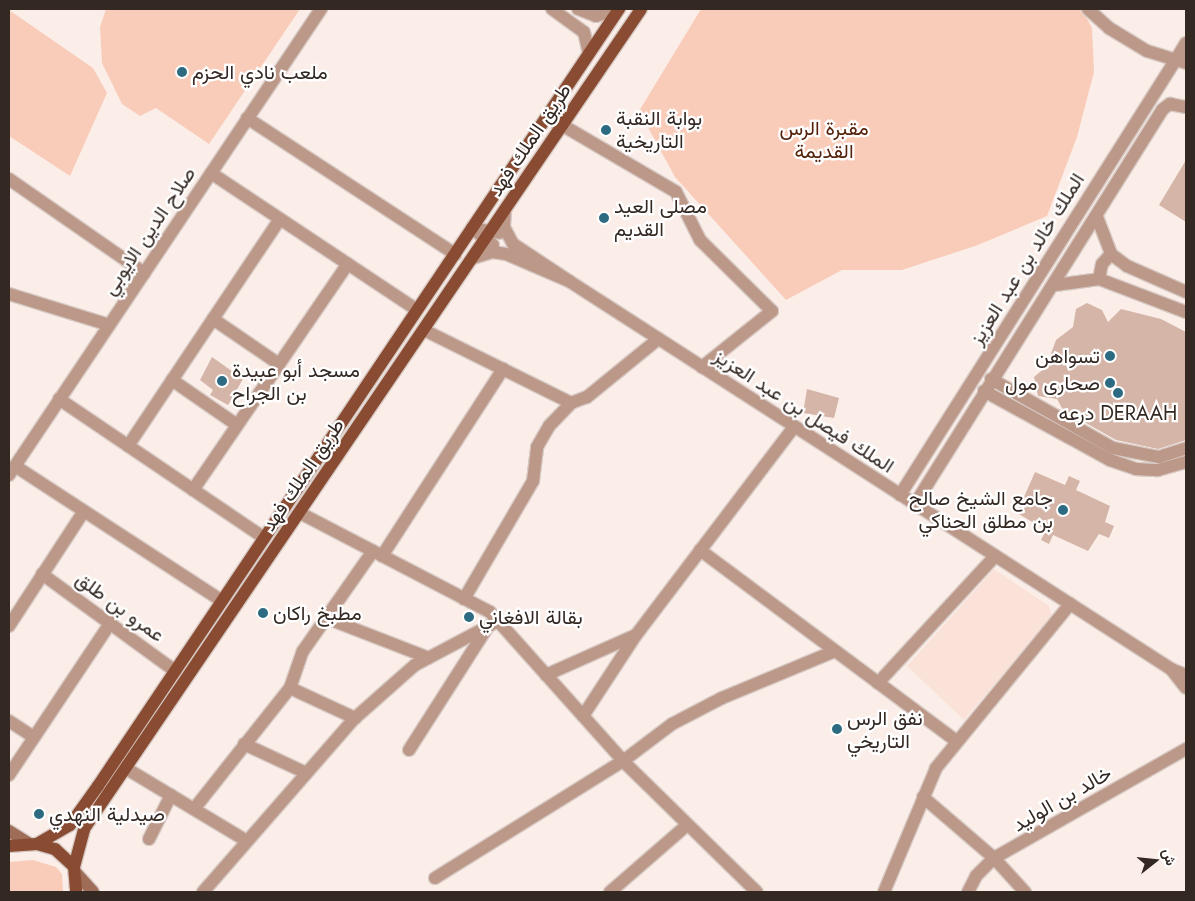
<!DOCTYPE html>
<html>
<head>
<meta charset="utf-8">
<style>
  body { margin:0 }
  #map { position:relative; width:1195px; height:901px; overflow:hidden; background:#fbeee9; font-family:Jost,Vazirmatn,sans-serif }
  div>[style] { position:absolute }
  [style*='--x'] { left:calc(var(--x)*1px); top:calc(var(--y)*1px); width:calc(var(--w)*1px); rotate:calc(var(--a)*1deg) }
  .built>* { inset:0; background:#fae2d8 }
  .green>* { inset:0; background:#f9ccba }
  .building>* { inset:0; background:#d4b5a8 }
  .roads { filter:drop-shadow(1px 0 #d7cac5) drop-shadow(-1px 0 #d7cac5) drop-shadow(0 1px #d7cac5) drop-shadow(0 -1px #d7cac5) }
  .minor>* { height:12px; margin:-6px; padding:0 6px; transform-origin:6px; border-radius:6px; background:#bc9889 }
  .tertiary>* { height:12px; margin:-6px; padding:0 6px; transform-origin:6px; border-radius:6px; background:#bc9889 }
  .secondary>* { height:12px; margin:-6px; padding:0 6px; transform-origin:6px; border-radius:6px; background:#9f6c57 }
  .primary>* { height:12px; margin:-6px; padding:0 6px; transform-origin:6px; border-radius:6px; background:#894c32 }
  .dots>* { width:14px; height:14px; translate:-50% -50%; box-sizing:border-box; border:2px solid #fff; border-radius:50% }
  span { translate:-50% -50%; white-space:nowrap; text-align:center; line-height:1.15; -webkit-text-stroke:4.5px #fff; paint-order:stroke }
  .poi-label { font-size:20px; color:#342823 }
  .left { translate:0 -50%; text-align:left }
  .right { translate:-100% -50%; text-align:right }
  .park-label { font-size:20px; color:#54220a }
  .street-label { font-size:20px; color:#342823 }
  .frame { position:absolute; inset:0; border:10px solid #342823; pointer-events:none }
  .north { position:absolute; left:1130px; top:836px; width:50px; height:50px; -webkit-text-stroke:4px #fff; paint-order:stroke; rotate:74deg; font-size:14px; font-weight:700; line-height:20px; text-align:center; color:#342823 }
  .north::after { content:''; display:block; margin:auto; width:18px; height:22px; background:#342823; clip-path:polygon(50% 0,100% 100%,50% 72%,0 100%) }
</style>
</head>
<body>
<div id="map">
  <div class="built">
    <div style="clip-path:polygon(994px 569px,1049px 606px,1052px 616px,964px 720px,907px 666px)"></div>
  </div>
  <div class="green">
    <div style="clip-path:polygon(106px 9px,300px 9px,209px 144px,156px 108px,140px 116px,122px 104px,102px 63px,100px 27px)"></div>
    <div style="clip-path:polygon(701px 9px,1082px 9px,1092px 28px,1094px 72px,1077px 137px,1047px 216px,978px 245px,902px 270px,842px 270px,786px 300px,675px 177px,639px 111px)"></div>
    <div style="clip-path:polygon(9px 10px,93px 68px,107px 93px,70px 176px,9px 136px)"></div>
    <div style="clip-path:polygon(33px 860px,56px 867px,62px 874px,63px 892px,9px 892px,9px 862px)"></div>
  </div>
  <div class="building">
    <div style="clip-path:polygon(1186px 160px,1186px 222px,1159px 205px)"></div>
    <div style="clip-path:polygon(1087px 303px,1102px 310px,1108px 322px,1121px 309px,1161px 319px,1186px 332px,1186px 440px,1158px 449px,1116px 440px,1063px 410px,1057px 399px,1038px 396px,1034px 377px,1046px 367px,1056px 340px,1073px 327px,1076px 309px)"></div>
    <div style="clip-path:polygon(212px 357px,243px 379px,228px 405px,210px 395px,213px 390px,200px 380px)"></div>
    <div style="clip-path:polygon(807px 389px,839px 398px,834px 418px,803px 413px)"></div>
    <div style="clip-path:polygon(1035px 472px,1065px 485px,1069px 476px,1080px 481px,1076px 490px,1110px 506px,1105px 522px,1114px 526px,1109px 538px,1099px 534px,1088px 551px,1053px 535px,1049px 544px,1041px 540px,1046px 530px,1017px 513px)"></div>
  </div>
  <div class="roads">
    <div class="minor">
      <div style="--x:1088;--y:9;--w:28;--a:42"></div>
      <div style="--x:1109;--y:28;--w:44;--a:31.2"></div>
      <div style="--x:1147;--y:51;--w:41;--a:17.1"></div>
      <div style="--x:1175;--y:61;--w:21;--a:-59"></div>
      <div style="--x:247;--y:118;--w:249;--a:33.2"></div>
      <div style="--x:562;--y:125;--w:132;--a:30.4"></div>
      <div style="--x:676;--y:192;--w:54;--a:63.4"></div>
      <div style="--x:700;--y:240;--w:101;--a:44.6"></div>
      <div style="--x:772;--y:311;--w:90;--a:141.3"></div>
      <div style="--x:211;--y:173;--w:247;--a:33.6"></div>
      <div style="--x:9;--y:179;--w:165;--a:34.8"></div>
      <div style="--x:9;--y:294;--w:105;--a:17.2"></div>
      <div style="--x:213;--y:319;--w:80;--a:34.3"></div>
      <div style="--x:424;--y:330;--w:164;--a:26.4"></div>
      <div style="--x:172;--y:380;--w:79;--a:34.7"></div>
      <div style="--x:59;--y:399;--w:248;--a:34.1"></div>
      <div style="--x:128;--y:446;--w:273;--a:-56.2"></div>
      <div style="--x:15;--y:466;--w:247;--a:33.1"></div>
      <div style="--x:9;--y:475;--w:561;--a:-56.2"></div>
      <div style="--x:193;--y:490;--w:274;--a:-55.6"></div>
      <div style="--x:300;--y:513;--w:214;--a:27.5"></div>
      <div style="--x:490;--y:612;--w:200;--a:48.2"></div>
      <div style="--x:623;--y:761;--w:187;--a:44.4"></div>
      <div style="--x:700;--y:550;--w:319;--a:36.7"></div>
      <div style="--x:382;--y:556;--w:223;--a:-57.1"></div>
      <div style="--x:42;--y:574;--w:165;--a:36.1"></div>
      <div style="--x:464;--y:599;--w:137;--a:-59.7"></div>
      <div style="--x:533;--y:481;--w:34;--a:-83"></div>
      <div style="--x:537;--y:447;--w:24;--a:-60"></div>
      <div style="--x:549;--y:426;--w:32;--a:-46"></div>
      <div style="--x:571;--y:403;--w:17;--a:-21"></div>
      <div style="--x:587;--y:397;--w:92;--a:-39.2"></div>
      <div style="--x:326;--y:618;--w:110;--a:21.2"></div>
      <div style="--x:9;--y:626;--w:137;--a:-56.9"></div>
      <div style="--x:546;--y:675;--w:98;--a:-24"></div>
      <div style="--x:636;--y:635;--w:261;--a:-52.8"></div>
      <div style="--x:878;--y:683;--w:173;--a:-47.3"></div>
      <div style="--x:290;--y:688;--w:72;--a:24.8"></div>
      <div style="--x:583;--y:716;--w:97;--a:-56.8"></div>
      <div style="--x:9;--y:721;--w:27;--a:33"></div>
      <div style="--x:244;--y:744;--w:66;--a:25"></div>
      <div style="--x:409;--y:750;--w:145;--a:-57.4"></div>
      <div style="--x:127;--y:769;--w:140;--a:31"></div>
      <div style="--x:9;--y:775;--w:184;--a:-56.3"></div>
      <div style="--x:923;--y:797;--w:94;--a:40.7"></div>
      <div style="--x:994;--y:858;--w:46;--a:47.6"></div>
      <div style="--x:194;--y:809;--w:154;--a:-51.6"></div>
      <div style="--x:290;--y:688;--w:39;--a:-71"></div>
      <div style="--x:303;--y:651;--w:122;--a:-55"></div>
      <div style="--x:149;--y:839;--w:49;--a:-63.4"></div>
      <div style="--x:435;--y:878;--w:221;--a:-31.9"></div>
      <div style="--x:623;--y:761;--w:61;--a:-37.1"></div>
      <div style="--x:672;--y:724;--w:56;--a:-27.5"></div>
      <div style="--x:722;--y:698;--w:122;--a:-22.6"></div>
      <div style="--x:203;--y:892;--w:231;--a:-48.9"></div>
      <div style="--x:355;--y:718;--w:80;--a:-41.5"></div>
      <div style="--x:415;--y:665;--w:94;--a:-27.9"></div>
      <div style="--x:610;--y:892;--w:101;--a:-41"></div>
      <div style="--x:884;--y:892;--w:134;--a:-67.2"></div>
      <div style="--x:936;--y:768;--w:212;--a:-50.7"></div>
      <div style="--x:968;--y:892;--w:18;--a:-63"></div>
      <div style="--x:976;--y:876;--w:25;--a:-45"></div>
      <div style="--x:994;--y:858;--w:221;--a:-29.6"></div>
    </div>
    <div class="tertiary">
      <div style="--x:552;--y:9;--w:39;--a:36"></div>
      <div style="--x:584;--y:32;--w:22;--a:77"></div>
      <div style="--x:578;--y:9;--w:19;--a:21"></div>
      <div style="--x:596;--y:16;--w:20;--a:-20"></div>
      <div style="--x:1097;--y:217;--w:40;--a:69"></div>
      <div style="--x:1111;--y:254;--w:20;--a:37"></div>
      <div style="--x:1127;--y:266;--w:64;--a:23.8"></div>
      <div style="--x:493;--y:245;--w:27;--a:-141"></div>
      <div style="--x:472;--y:228;--w:28;--a:10"></div>
      <div style="--x:473;--y:258;--w:21;--a:-17"></div>
      <div style="--x:493;--y:252;--w:13;--a:9"></div>
      <div style="--x:506;--y:254;--w:69;--a:23.2"></div>
      <div style="--x:569;--y:281;--w:67;--a:-146.5"></div>
      <div style="--x:513;--y:244;--w:19;--a:-118"></div>
      <div style="--x:504;--y:227;--w:17;--a:-87"></div>
      <div style="--x:1099;--y:279;--w:15;--a:-79"></div>
      <div style="--x:1102;--y:264;--w:13;--a:-48"></div>
      <div style="--x:569;--y:281;--w:716;--a:32.8"></div>
      <div style="--x:1171;--y:669;--w:16;--a:22"></div>
      <div style="--x:1056;--y:285;--w:43;--a:-7.9"></div>
      <div style="--x:1099;--y:279;--w:93;--a:20.8"></div>
      <div style="--x:991;--y:379;--w:140;--a:29.5"></div>
      <div style="--x:1113;--y:448;--w:47;--a:11.1"></div>
      <div style="--x:1159;--y:457;--w:28;--a:-18"></div>
      <div style="--x:984;--y:391;--w:144;--a:28.7"></div>
      <div style="--x:1110;--y:460;--w:28;--a:19"></div>
      <div style="--x:1136;--y:469;--w:22;--a:3"></div>
      <div style="--x:1158;--y:470;--w:29;--a:-16"></div>
      <div style="--x:900;--y:495;--w:514;--a:-57.64"></div>
      <div style="--x:915;--y:504;--w:466;--a:-57.9"></div>
      <div style="--x:1163;--y:109;--w:9;--a:-36"></div>
      <div style="--x:1170;--y:104;--w:16;--a:11"></div>
      <div style="--x:1171;--y:669;--w:24;--a:52"></div>
    </div>
    <div class="secondary">
      <div style="--x:9;--y:831;--w:25;--a:32"></div>
      <div style="--x:76;--y:873;--w:25;--a:48"></div>
    </div>
    <div class="primary">
      <div style="--x:37;--y:844;--w:38;--a:-30"></div>
      <div style="--x:70;--y:825;--w:48;--a:-54.3"></div>
      <div style="--x:98;--y:786;--w:936;--a:-56.16"></div>
      <div style="--x:9;--y:846;--w:28;--a:-4"></div>
      <div style="--x:37;--y:844;--w:19;--a:16"></div>
      <div style="--x:55;--y:849;--w:26;--a:43"></div>
      <div style="--x:74;--y:867;--w:25;--a:85"></div>
      <div style="--x:74;--y:867;--w:39;--a:-75"></div>
      <div style="--x:84;--y:829;--w:991;--a:-55.81"></div>
    </div>
  </div>
  <div class="dots">
    <div style="left:182px;top:72px;background:#2c6b81"></div>
    <div style="left:606px;top:130px;background:#2c6b81"></div>
    <div style="left:604px;top:218px;background:#2c6b81"></div>
    <div style="left:1110px;top:356px;background:#2c6b81"></div>
    <div style="left:222px;top:381px;background:#2c6b81"></div>
    <div style="left:1110px;top:383px;background:#2c6b81"></div>
    <div style="left:1118px;top:393px;background:#2c6b81"></div>
    <div style="left:1063px;top:510px;background:#2c6b81"></div>
    <div style="left:263px;top:613px;background:#2c6b81"></div>
    <div style="left:469px;top:617px;background:#2c6b81"></div>
    <div style="left:837px;top:729px;background:#2c6b81"></div>
    <div style="left:39px;top:814px;background:#2c6b81"></div>
  </div>
  <div class="poi-label">
    <span class="left" style="left:192px;top:72px">ملعب نادي الحزم</span>
    <span class="left" style="left:616px;top:130px">بوابة النقبة<br>التاريخية</span>
    <span class="left" style="left:614px;top:218px">مصلى العيد<br>القديم</span>
    <span class="right" style="left:1100px;top:356px">تسواهن</span>
    <span class="left" style="left:232px;top:382px">مسجد أبو عبيدة<br>بن الجراح</span>
    <span class="right" style="left:1100px;top:383px">صحارى مول</span>
    <span style="left:1118px;top:413px">درعه DERAAH</span>
    <span class="right" style="left:1053px;top:510px">جامع الشيخ صالح<br>بن مطلق الحناكي</span>
    <span class="left" style="left:273px;top:613px">مطبخ راكان</span>
    <span class="left" style="left:479px;top:617px">بقالة الافغاني</span>
    <span class="left" style="left:847px;top:730px">نفق الرس<br>التاريخي</span>
    <span class="left" style="left:49px;top:814px">صيدلية النهدي</span>
  </div>
  <div class="park-label">
    <span style="left:824px;top:140px">مقبرة الرس<br>القديمة</span>
  </div>
  <div class="street-label">
    <span style="left:530px;top:140px;rotate:-56deg">طريق الملك فهد</span>
    <span style="left:149px;top:231px;rotate:-56deg">صلاح الدين الايوبي</span>
    <span style="left:1027px;top:259px;rotate:-58deg">الملك خالد بن عبد العزيز</span>
    <span style="left:804px;top:411px;rotate:33deg">الملك فيصل بن عبد العزيز</span>
    <span style="left:303px;top:475px;rotate:-56deg">طريق الملك فهد</span>
    <span style="left:120px;top:607px;rotate:36deg">عمرو بن طلق</span>
    <span style="left:1062px;top:799px;rotate:-30deg">خالد بن الوليد</span>
  </div>
  <div class="frame"></div>
  <div class="north">ش</div>
</div>
</body>
</html>
